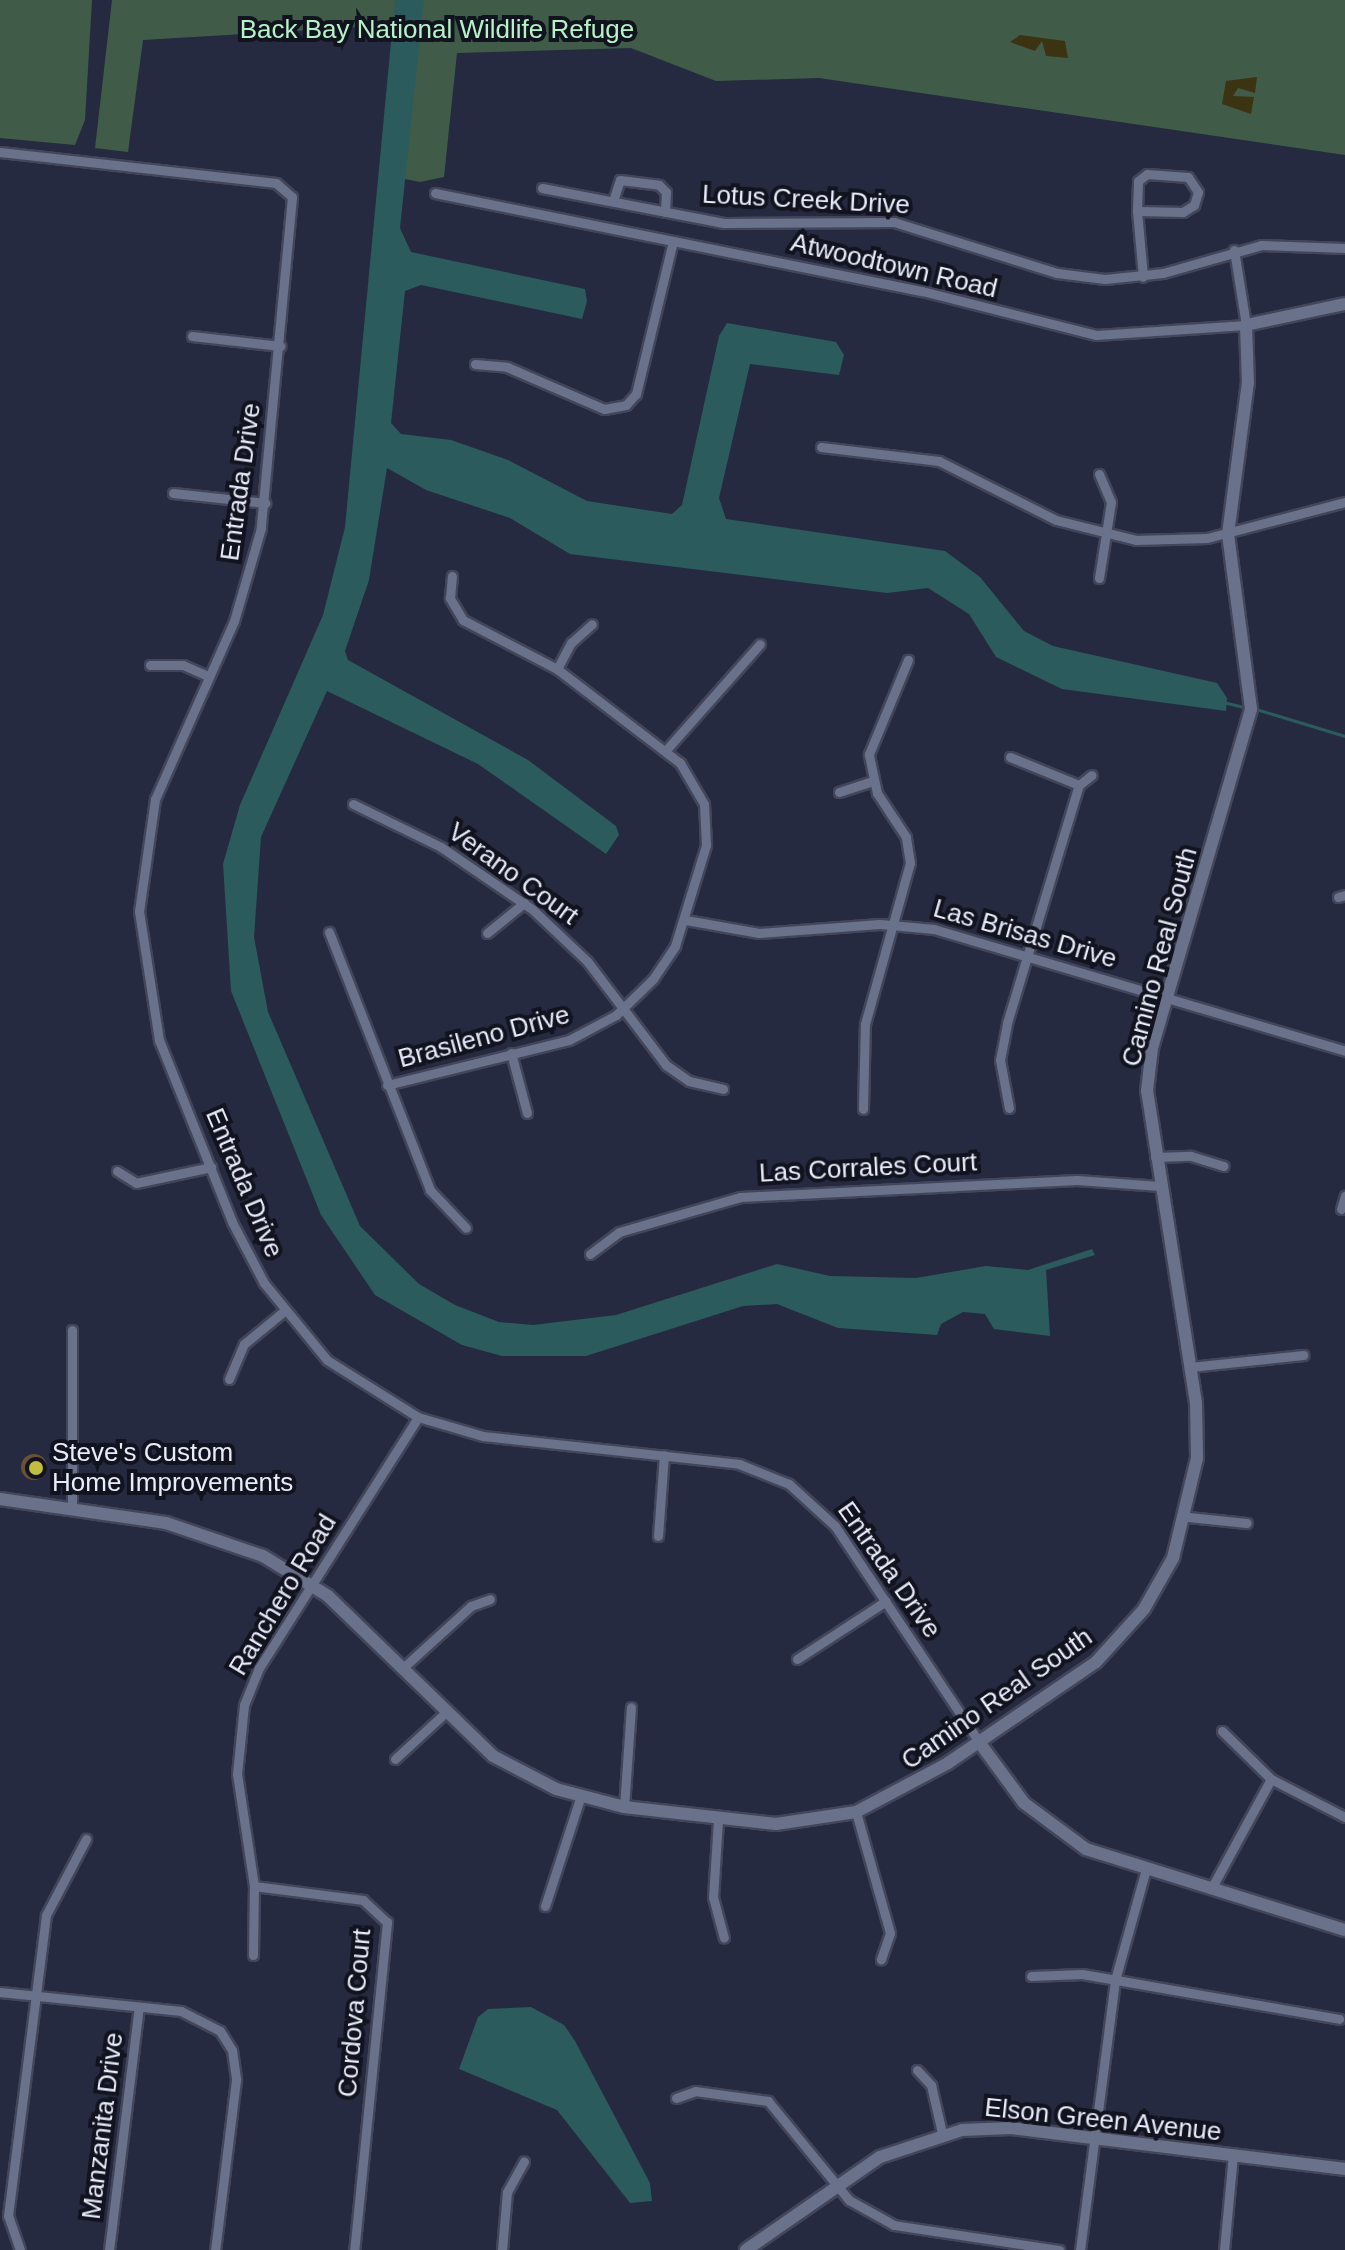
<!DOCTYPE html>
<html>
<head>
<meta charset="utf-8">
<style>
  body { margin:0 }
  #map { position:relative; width:1345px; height:2250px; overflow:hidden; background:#252a41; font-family:Helvetica,sans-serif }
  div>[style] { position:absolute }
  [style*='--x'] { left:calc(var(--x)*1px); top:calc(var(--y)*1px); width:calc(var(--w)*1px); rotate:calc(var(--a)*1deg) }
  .green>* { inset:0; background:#405c48 }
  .sand>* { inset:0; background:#3b3312 }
  .water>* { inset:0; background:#2b5b5d }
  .stream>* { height:3px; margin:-1.5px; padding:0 1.5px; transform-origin:1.5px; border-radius:1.5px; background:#2b5b5d }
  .building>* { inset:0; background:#6a5036 }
  .round { border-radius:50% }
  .roads { filter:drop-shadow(2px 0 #43465a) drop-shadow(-2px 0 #43465a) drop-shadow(0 2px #43465a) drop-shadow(0 -2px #43465a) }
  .minor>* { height:9px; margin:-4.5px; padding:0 4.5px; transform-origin:4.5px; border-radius:4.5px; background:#6a718b }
  .tertiary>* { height:12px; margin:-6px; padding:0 6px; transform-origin:6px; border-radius:6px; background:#6a718b }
  .dots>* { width:22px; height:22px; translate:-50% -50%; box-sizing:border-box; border:4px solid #11141e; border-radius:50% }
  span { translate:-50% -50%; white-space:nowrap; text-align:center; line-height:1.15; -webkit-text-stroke:8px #11141e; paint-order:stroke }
  .park-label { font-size:26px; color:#b7f1c7 }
  .street-label { font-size:26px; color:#e7ebfa }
  .poi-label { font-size:26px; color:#e7ebfa }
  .left { translate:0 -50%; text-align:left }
</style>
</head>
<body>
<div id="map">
  <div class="green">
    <div style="clip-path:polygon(0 0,92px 0,85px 120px,75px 145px,0 138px)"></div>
    <div style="clip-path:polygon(112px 0,1345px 0,1345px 155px,819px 78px,716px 81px,631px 48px,457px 53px,444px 177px,420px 182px,395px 177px,393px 18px,393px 25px,143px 40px,128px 152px,95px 148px)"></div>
  </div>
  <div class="sand">
    <div style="clip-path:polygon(1020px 35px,1065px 41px,1068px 58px,1046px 56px,1042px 41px,1035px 51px,1010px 42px)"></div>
    <div style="clip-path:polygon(1257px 77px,1255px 93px,1238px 88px,1233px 96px,1254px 97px,1251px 114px,1222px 104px,1226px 81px)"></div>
  </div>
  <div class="water">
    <div style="clip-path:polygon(395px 0,424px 0,400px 228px,411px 252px,585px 289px,587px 301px,582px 319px,421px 285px,405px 291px,391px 423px,401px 434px,451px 440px,508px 460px,587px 501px,672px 514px,682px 505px,719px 336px,727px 323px,836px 342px,844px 355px,839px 375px,750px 364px,719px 498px,726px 519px,945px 551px,980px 577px,1024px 631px,1053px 646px,1217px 683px,1227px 698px,1226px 711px,1062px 689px,996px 657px,969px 614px,928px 588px,887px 593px,570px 554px,510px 518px,426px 490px,387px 468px,369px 580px,345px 651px,348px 660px,528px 760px,616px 826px,619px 835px,606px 854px,478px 764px,327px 691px,261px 837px,254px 937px,268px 1012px,360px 1226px,419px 1284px,455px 1305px,499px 1322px,533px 1325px,616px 1315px,777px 1264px,830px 1276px,916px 1278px,986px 1266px,1028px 1270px,1092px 1249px,1095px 1255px,1046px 1270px,1050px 1336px,994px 1329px,985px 1314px,963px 1312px,941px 1324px,937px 1335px,838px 1328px,777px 1304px,743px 1306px,586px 1356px,502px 1356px,462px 1345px,375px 1295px,321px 1215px,231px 991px,223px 864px,240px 805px,323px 615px,345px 527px)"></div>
    <div style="clip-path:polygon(531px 2007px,564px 2025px,575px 2041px,650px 2183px,652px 2201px,630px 2203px,557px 2110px,459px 2069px,478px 2017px,488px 2009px)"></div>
  </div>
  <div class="stream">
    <div style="--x:1223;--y:702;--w:21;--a:14"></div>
    <div style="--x:1259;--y:710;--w:90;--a:16.8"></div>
  </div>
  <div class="building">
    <div class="round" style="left:21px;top:1454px;width:26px;height:26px"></div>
  </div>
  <div class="roads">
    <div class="minor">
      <div style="--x:0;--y:152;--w:278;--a:6.4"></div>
      <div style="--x:276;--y:183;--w:21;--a:41"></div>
      <div style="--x:292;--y:197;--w:332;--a:95.4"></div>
      <div style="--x:261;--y:528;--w:97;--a:106.2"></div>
      <div style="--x:234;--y:621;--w:195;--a:113.9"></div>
      <div style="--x:155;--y:799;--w:113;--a:98.1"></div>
      <div style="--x:139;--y:911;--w:131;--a:81.2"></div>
      <div style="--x:159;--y:1040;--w:196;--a:68.1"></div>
      <div style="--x:232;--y:1222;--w:69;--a:62.3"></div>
      <div style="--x:264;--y:1283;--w:99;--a:50.7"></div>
      <div style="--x:327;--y:1360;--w:107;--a:32.1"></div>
      <div style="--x:418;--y:1417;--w:68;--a:16.3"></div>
      <div style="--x:483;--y:1436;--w:258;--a:6.2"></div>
      <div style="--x:739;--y:1464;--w:54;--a:21.8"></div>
      <div style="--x:789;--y:1484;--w:62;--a:42.4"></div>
      <div style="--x:835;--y:1526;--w:260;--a:56.3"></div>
      <div style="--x:1147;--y:174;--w:41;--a:4.2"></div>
      <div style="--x:1188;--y:177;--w:18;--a:56"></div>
      <div style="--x:1198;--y:192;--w:14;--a:107"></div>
      <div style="--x:1194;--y:205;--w:13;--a:148"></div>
      <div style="--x:1183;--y:212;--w:46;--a:-178.8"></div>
      <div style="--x:1137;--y:211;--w:30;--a:-88"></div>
      <div style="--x:1138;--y:181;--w:11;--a:-38"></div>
      <div style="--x:542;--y:188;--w:185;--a:10.9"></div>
      <div style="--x:724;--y:223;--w:170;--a:-0.3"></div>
      <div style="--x:894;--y:222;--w:171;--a:17.4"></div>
      <div style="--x:1057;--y:273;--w:48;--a:7.1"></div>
      <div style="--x:1105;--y:279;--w:58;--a:-5.9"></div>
      <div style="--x:1163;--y:273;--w:102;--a:-15.9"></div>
      <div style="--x:1261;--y:245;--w:84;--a:2"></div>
      <div style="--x:435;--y:193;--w:497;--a:11.4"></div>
      <div style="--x:922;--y:291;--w:179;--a:14.2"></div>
      <div style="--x:1096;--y:335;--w:150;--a:-3.8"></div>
      <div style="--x:1246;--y:325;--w:76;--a:-99.1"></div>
      <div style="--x:613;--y:201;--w:22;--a:-72"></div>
      <div style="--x:620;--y:180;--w:39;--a:7"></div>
      <div style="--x:659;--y:185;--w:10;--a:45"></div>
      <div style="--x:666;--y:192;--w:20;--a:93"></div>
      <div style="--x:1137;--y:211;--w:66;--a:84.8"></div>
      <div style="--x:192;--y:336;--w:89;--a:6.5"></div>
      <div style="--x:475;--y:364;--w:32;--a:5"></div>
      <div style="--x:507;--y:367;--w:106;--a:23.4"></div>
      <div style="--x:604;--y:409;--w:22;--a:-10"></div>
      <div style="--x:626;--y:405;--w:15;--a:-48"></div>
      <div style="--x:636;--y:394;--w:157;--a:-76.4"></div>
      <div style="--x:821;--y:447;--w:119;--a:6.8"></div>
      <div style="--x:939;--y:461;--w:131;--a:26.8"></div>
      <div style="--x:1056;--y:520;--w:82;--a:14"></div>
      <div style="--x:1136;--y:540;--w:71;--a:-1.6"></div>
      <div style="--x:1207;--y:538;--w:143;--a:-14.6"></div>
      <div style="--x:1099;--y:474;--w:30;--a:67"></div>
      <div style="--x:1111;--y:502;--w:77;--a:99"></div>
      <div style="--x:173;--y:493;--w:93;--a:6.2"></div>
      <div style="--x:150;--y:665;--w:33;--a:0"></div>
      <div style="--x:183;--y:665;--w:27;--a:24"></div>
      <div style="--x:557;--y:669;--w:30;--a:-62"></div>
      <div style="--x:571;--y:643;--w:28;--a:-42"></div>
      <div style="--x:667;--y:749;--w:140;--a:-48.5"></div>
      <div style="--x:1010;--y:757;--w:74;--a:22.1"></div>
      <div style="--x:839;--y:792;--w:36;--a:-18"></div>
      <div style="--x:353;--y:804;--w:98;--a:26"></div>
      <div style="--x:441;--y:847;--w:110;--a:34.3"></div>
      <div style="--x:532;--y:909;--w:76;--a:43.4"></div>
      <div style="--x:587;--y:961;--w:131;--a:52.8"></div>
      <div style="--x:666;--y:1065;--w:28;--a:35"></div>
      <div style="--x:689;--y:1081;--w:35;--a:13"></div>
      <div style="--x:1338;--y:897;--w:7;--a:-16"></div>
      <div style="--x:686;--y:920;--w:74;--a:10.1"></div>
      <div style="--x:759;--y:933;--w:121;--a:-4.3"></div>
      <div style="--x:880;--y:924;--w:54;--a:5.3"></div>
      <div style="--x:934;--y:929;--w:429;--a:16.5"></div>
      <div style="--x:329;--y:932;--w:277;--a:68.6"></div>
      <div style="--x:430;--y:1190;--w:52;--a:46.5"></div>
      <div style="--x:487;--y:933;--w:48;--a:-39"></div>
      <div style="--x:511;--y:1053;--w:62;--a:75.1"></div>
      <div style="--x:387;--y:1085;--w:187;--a:-13.9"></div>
      <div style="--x:569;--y:1040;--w:53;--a:-28"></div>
      <div style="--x:616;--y:1015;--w:52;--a:-44.2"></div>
      <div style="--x:653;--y:979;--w:40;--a:-56"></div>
      <div style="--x:675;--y:946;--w:106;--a:-72.9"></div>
      <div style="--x:706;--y:845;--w:41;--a:-92.8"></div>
      <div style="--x:704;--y:804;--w:48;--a:-120.3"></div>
      <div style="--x:680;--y:763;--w:155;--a:-142.6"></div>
      <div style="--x:557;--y:669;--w:106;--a:-152.5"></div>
      <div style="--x:463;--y:620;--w:26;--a:-121"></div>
      <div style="--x:450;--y:598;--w:22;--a:-85"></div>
      <div style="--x:1009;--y:1108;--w:49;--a:-100.6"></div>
      <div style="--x:1000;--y:1060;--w:38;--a:-79"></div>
      <div style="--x:1007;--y:1023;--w:249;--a:-73.2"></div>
      <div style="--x:1079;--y:785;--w:16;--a:-38"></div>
      <div style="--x:863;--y:1109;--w:85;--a:-88.7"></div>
      <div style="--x:865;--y:1024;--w:167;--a:-74.4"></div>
      <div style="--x:910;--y:863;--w:26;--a:-99"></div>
      <div style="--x:906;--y:837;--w:53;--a:-123.4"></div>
      <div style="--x:877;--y:793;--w:40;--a:-102"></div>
      <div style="--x:869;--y:754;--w:102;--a:-67.5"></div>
      <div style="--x:1155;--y:1157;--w:36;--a:-2"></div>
      <div style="--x:1191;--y:1156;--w:34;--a:17"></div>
      <div style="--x:117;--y:1171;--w:22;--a:32"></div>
      <div style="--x:136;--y:1183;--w:77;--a:-12"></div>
      <div style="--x:1341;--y:1209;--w:14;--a:-73"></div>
      <div style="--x:590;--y:1254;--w:36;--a:-37"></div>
      <div style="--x:619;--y:1232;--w:126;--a:-16.1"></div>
      <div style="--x:740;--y:1197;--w:337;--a:-2.9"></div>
      <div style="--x:1077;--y:1180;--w:83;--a:4.1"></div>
      <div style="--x:1190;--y:1367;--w:114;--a:-6.1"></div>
      <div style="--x:229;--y:1379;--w:38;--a:-67"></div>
      <div style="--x:244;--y:1344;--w:50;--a:-39.4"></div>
      <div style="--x:72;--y:1510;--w:180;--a:-90"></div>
      <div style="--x:1188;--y:1517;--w:59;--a:5.8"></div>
      <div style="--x:658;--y:1536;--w:81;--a:-85.8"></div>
      <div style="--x:797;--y:1659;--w:106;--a:-33.1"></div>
      <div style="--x:405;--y:1666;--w:89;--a:-42.3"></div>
      <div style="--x:471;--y:1606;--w:20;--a:-20"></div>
      <div style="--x:1222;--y:1731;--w:69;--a:44.4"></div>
      <div style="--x:1271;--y:1779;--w:83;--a:27.2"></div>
      <div style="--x:395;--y:1759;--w:68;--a:-42.6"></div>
      <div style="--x:624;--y:1807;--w:100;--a:-86"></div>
      <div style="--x:856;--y:1812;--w:126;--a:74.3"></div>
      <div style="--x:890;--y:1933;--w:28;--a:109"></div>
      <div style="--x:718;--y:1820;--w:77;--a:93.7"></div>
      <div style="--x:713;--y:1897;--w:42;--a:75"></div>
      <div style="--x:254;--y:1886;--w:110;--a:7.3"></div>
      <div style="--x:363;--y:1900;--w:33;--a:43"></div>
      <div style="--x:387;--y:1922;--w:330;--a:95.7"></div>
      <div style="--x:1211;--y:1889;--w:125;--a:-61.4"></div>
      <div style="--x:545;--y:1906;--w:114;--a:-72"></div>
      <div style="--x:253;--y:1955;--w:69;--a:-89.2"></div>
      <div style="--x:254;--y:1886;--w:113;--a:-98.6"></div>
      <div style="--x:237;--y:1774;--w:69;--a:-84.2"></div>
      <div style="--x:244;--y:1705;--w:40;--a:-68"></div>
      <div style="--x:259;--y:1668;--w:297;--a:-57.6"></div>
      <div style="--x:1031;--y:1976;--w:51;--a:-2.2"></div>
      <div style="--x:1082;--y:1974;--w:261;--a:9.9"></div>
      <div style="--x:0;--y:1992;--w:182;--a:6"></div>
      <div style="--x:181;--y:2011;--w:44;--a:27.1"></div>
      <div style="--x:220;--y:2031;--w:22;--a:58"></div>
      <div style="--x:232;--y:2050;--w:30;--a:82"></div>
      <div style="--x:236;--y:2080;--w:171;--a:97"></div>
      <div style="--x:917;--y:2070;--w:21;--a:47"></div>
      <div style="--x:931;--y:2085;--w:49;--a:77.1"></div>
      <div style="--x:676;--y:2098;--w:20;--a:-20"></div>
      <div style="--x:695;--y:2091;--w:74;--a:7.8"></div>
      <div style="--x:768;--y:2101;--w:128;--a:50.7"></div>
      <div style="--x:849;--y:2200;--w:51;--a:29.1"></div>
      <div style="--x:894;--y:2225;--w:167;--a:8.6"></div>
      <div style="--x:20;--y:2250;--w:36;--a:-109"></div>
      <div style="--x:8;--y:2216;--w:303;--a:-82.8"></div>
      <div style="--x:46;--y:1915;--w:86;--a:-62.2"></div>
      <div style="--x:109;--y:2250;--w:245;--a:-83"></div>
      <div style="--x:502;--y:2250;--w:58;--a:-85.1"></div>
      <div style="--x:507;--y:2192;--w:35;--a:-61"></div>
      <div style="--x:1080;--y:2250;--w:272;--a:-82.6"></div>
      <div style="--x:1115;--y:1980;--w:115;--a:-74.4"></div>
      <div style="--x:1224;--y:2250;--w:95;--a:-84.6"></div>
    </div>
    <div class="tertiary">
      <div style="--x:0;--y:1499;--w:168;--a:8.2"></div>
      <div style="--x:166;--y:1523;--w:102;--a:18.8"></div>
      <div style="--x:263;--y:1556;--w:76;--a:31.6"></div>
      <div style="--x:328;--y:1596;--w:230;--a:44.1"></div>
      <div style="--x:493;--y:1756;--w:71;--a:27.6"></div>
      <div style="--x:556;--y:1789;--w:70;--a:14.8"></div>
      <div style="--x:624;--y:1807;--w:153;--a:6.4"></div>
      <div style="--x:776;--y:1824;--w:81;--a:-8.5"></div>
      <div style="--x:856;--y:1812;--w:104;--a:-28"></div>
      <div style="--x:948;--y:1763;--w:179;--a:-34.3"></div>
      <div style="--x:1096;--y:1662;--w:72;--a:-47.8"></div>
      <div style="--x:1144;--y:1609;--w:59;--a:-60.4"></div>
      <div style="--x:1173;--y:1558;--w:103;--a:-76.5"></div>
      <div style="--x:1197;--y:1458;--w:55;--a:-91"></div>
      <div style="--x:1196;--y:1403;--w:316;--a:-98.9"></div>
      <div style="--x:1147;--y:1091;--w:43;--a:-83.4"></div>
      <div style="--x:1152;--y:1048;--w:353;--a:-73.7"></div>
      <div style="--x:1251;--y:709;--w:177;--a:-97.5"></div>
      <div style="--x:1228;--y:534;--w:152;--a:-82.5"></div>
      <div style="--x:1248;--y:383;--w:58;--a:-92"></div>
      <div style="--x:1246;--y:325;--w:101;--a:-12"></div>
      <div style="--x:979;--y:1742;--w:76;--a:53.6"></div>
      <div style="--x:1024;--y:1803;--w:77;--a:36.6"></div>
      <div style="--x:1086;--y:1849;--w:271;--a:17.4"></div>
      <div style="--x:746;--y:2250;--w:163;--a:-34.8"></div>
      <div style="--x:880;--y:2157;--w:86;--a:-18.2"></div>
      <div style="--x:962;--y:2130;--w:49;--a:-2.3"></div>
      <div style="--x:1011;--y:2128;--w:337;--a:7"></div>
    </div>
  </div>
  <div class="dots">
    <div style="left:36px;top:1468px;background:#c3bd3f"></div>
  </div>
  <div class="park-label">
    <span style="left:437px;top:30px">Back Bay National Wildlife Refuge</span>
  </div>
  <div class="street-label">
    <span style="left:806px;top:200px;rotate:3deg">Lotus Creek Drive</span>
    <span style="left:894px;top:266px;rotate:13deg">Atwoodtown Road</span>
    <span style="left:241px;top:482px;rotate:-82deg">Entrada Drive</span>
    <span style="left:513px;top:874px;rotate:36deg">Verano Court</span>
    <span style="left:1025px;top:934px;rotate:16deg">Las Brisas Drive</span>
    <span style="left:1160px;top:957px;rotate:-75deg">Camino Real South</span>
    <span style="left:484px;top:1037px;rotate:-15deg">Brasileno Drive</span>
    <span style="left:868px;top:1168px;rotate:-3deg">Las Corrales Court</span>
    <span style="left:244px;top:1183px;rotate:67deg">Entrada Drive</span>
    <span style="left:889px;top:1570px;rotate:55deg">Entrada Drive</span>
    <span style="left:283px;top:1595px;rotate:-59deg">Ranchero Road</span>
    <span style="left:997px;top:1699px;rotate:-35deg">Camino Real South</span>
    <span style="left:355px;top:2013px;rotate:-85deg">Cordova Court</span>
    <span style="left:1103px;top:2120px;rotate:6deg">Elson Green Avenue</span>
    <span style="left:103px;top:2126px;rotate:-83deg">Manzanita Drive</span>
  </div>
  <div class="poi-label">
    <span class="left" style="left:52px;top:1468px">Steve's Custom<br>Home Improvements</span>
  </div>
</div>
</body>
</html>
